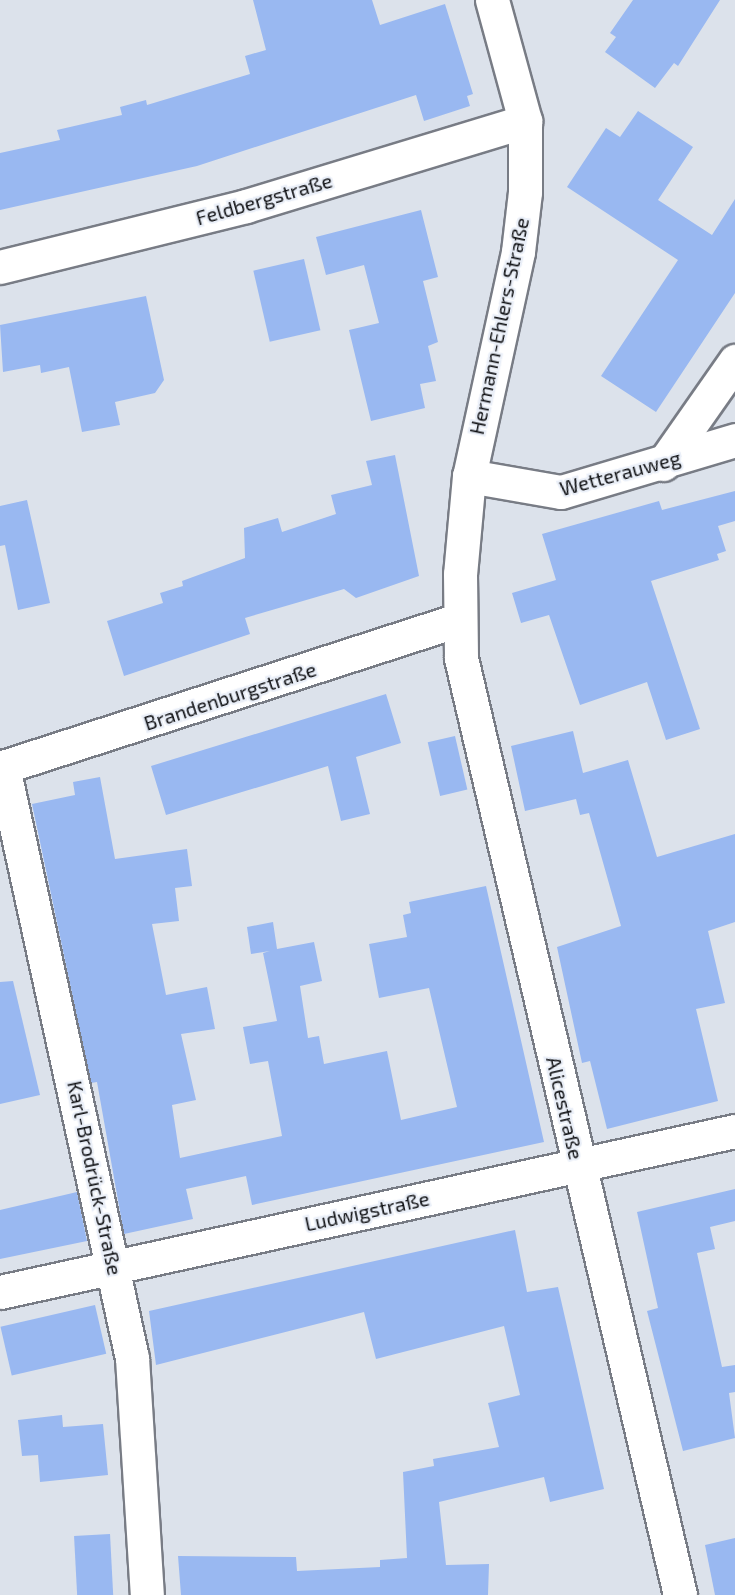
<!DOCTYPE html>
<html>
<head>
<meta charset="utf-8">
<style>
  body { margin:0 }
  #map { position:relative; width:735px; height:1595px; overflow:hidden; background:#dce2eb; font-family:"Exo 2",sans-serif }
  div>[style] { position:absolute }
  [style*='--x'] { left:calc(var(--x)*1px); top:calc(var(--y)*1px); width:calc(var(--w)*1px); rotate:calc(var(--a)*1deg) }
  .building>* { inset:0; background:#99b8f1; transform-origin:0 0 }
  .roads { filter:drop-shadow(2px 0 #787c85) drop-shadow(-2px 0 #787c85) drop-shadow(0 2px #787c85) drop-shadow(0 -2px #787c85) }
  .street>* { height:33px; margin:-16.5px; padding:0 16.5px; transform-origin:16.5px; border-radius:16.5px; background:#fff }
  .secondary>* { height:33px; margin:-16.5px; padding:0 16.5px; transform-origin:16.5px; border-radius:16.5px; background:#fff }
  span { translate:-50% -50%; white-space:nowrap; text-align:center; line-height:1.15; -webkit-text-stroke:4.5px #eaeff8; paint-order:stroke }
  .street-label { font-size:20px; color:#0f1013 }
</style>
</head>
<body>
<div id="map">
  <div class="building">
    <div style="clip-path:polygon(253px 0,372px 0,380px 25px,445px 4px,473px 94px,467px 96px,470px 106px,424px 121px,416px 95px,197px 166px,0 210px,0 153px,60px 140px,57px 130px,122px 115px,120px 107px,146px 100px,147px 105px,250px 74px,245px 56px,266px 50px)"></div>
    <div style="clip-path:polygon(633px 0,720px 0,678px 66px,674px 63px,655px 88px,605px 52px,616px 37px,610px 33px)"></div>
    <div style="clip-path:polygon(638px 111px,693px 147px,658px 200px,712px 235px,735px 199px,735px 293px,656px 412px,601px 376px,678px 260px,567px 187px,606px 128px,620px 137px)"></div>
    <div style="clip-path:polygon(421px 210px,438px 277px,423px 281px,438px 342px,428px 346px,436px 381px,420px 384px,425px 408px,371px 421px,349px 330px,379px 323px,364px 265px,326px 275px,316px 237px)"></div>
    <div style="left:304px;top:259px;width:73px;height:52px;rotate:77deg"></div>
    <div style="clip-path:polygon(146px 296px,164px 380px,155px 393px,115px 402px,120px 425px,82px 432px,69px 367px,41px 373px,40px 365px,3px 372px,0 325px)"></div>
    <div style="clip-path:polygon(395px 455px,419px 576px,356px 598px,344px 589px,245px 618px,250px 634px,124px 676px,107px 621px,163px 603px,160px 593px,183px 586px,182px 581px,245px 558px,244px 528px,278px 518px,282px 532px,336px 514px,331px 495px,372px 485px,366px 461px)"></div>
    <div style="clip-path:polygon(735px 491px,735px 521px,718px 526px,726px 551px,717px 554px,719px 560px,651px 581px,700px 729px,666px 740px,647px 682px,580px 705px,549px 615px,521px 623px,512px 593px,556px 580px,542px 534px,659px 501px,662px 510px)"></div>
    <div style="clip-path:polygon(27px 500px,50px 603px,18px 610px,5px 545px,0 546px,0 506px)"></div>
    <div style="clip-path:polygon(386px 694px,401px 743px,356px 757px,370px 814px,341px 821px,328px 766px,166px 815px,151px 766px)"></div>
    <div style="clip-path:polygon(573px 731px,583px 773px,628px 760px,657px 857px,735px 834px,735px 922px,708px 931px,725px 1003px,696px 1009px,718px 1101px,607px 1129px,590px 1061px,582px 1063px,557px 947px,621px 926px,589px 813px,580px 815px,576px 799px,525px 811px,511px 746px)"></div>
    <div style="left:455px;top:736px;width:55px;height:28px;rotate:77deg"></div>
    <div style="clip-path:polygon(100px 777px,115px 859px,187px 849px,192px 886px,175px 888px,179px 921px,152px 924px,166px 995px,207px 987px,215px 1029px,181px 1034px,196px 1100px,172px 1105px,180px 1158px,282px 1136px,268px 1061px,250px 1064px,243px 1027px,277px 1021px,263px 953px,270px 951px,251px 954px,247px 927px,273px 922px,277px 949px,314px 942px,322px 981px,300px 986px,308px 1038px,319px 1036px,324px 1064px,387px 1051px,401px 1120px,457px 1107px,429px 988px,379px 998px,369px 944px,407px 937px,403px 915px,411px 913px,409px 902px,486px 886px,544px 1142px,252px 1205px,246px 1176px,186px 1189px,193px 1219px,124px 1234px,97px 1082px,91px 1083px,32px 804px,75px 795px,73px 782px)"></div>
    <div style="clip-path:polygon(13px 981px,40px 1095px,0 1104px,0 982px)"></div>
    <div style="clip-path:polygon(735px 1189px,735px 1221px,710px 1227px,715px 1249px,697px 1253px,722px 1367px,735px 1365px,735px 1392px,729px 1393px,735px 1438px,683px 1451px,647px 1311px,658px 1308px,637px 1212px)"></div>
    <div style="clip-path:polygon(77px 1192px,87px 1241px,0 1259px,0 1210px)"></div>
    <div style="clip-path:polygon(515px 1230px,527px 1292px,558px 1287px,604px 1489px,550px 1502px,544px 1477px,439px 1502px,446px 1565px,489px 1564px,488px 1595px,181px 1595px,178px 1556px,296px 1557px,297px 1571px,380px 1567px,380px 1560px,407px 1558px,403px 1472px,434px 1466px,433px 1459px,499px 1447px,488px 1403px,520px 1395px,504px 1326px,376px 1359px,364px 1312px,156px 1365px,149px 1311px)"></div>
    <div style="left:95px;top:1305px;width:50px;height:97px;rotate:77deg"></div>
    <div style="clip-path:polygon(62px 1415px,63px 1427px,103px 1424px,108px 1475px,40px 1482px,38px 1455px,22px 1456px,18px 1420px)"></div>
    <div style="left:110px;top:1534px;width:61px;height:36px;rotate:87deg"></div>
    <div style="clip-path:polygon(735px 1538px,735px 1595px,715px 1595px,705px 1545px)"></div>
  </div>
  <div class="roads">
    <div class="street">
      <div style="--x:492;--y:0;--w:125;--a:74.7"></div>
      <div style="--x:525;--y:121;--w:71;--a:90"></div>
      <div style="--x:525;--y:192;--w:60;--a:96.7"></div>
      <div style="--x:518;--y:252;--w:229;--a:102.3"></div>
      <div style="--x:469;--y:476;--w:98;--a:95.2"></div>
      <div style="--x:460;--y:574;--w:84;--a:89.3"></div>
      <div style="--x:461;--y:658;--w:962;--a:76.84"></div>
      <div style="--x:0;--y:267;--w:253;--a:-13.9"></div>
      <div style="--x:246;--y:206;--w:292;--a:-16.9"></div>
      <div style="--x:663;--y:464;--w:126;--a:-55"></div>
      <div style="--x:469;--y:476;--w:93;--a:9.9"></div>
      <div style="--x:561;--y:492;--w:182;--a:-16.6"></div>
      <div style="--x:3;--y:767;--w:605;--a:77.69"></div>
      <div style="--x:132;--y:1358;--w:237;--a:86.4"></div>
      <div style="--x:0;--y:768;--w:482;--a:-17.9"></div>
    </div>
    <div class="secondary">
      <div style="--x:0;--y:1292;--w:752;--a:-12.36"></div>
    </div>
  </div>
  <div class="street-label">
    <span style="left:264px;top:199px;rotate:-16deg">Feldbergstraße</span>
    <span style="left:499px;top:326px;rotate:-78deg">Hermann-Ehlers-Straße</span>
    <span style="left:620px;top:473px;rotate:-15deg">Wetterauweg</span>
    <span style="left:230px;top:696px;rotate:-18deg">Brandenburgstraße</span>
    <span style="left:565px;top:1108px;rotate:77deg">Alicestraße</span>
    <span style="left:95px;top:1178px;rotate:78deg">Karl-Brodrück-Straße</span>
    <span style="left:367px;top:1211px;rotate:-12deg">Ludwigstraße</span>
  </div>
</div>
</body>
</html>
